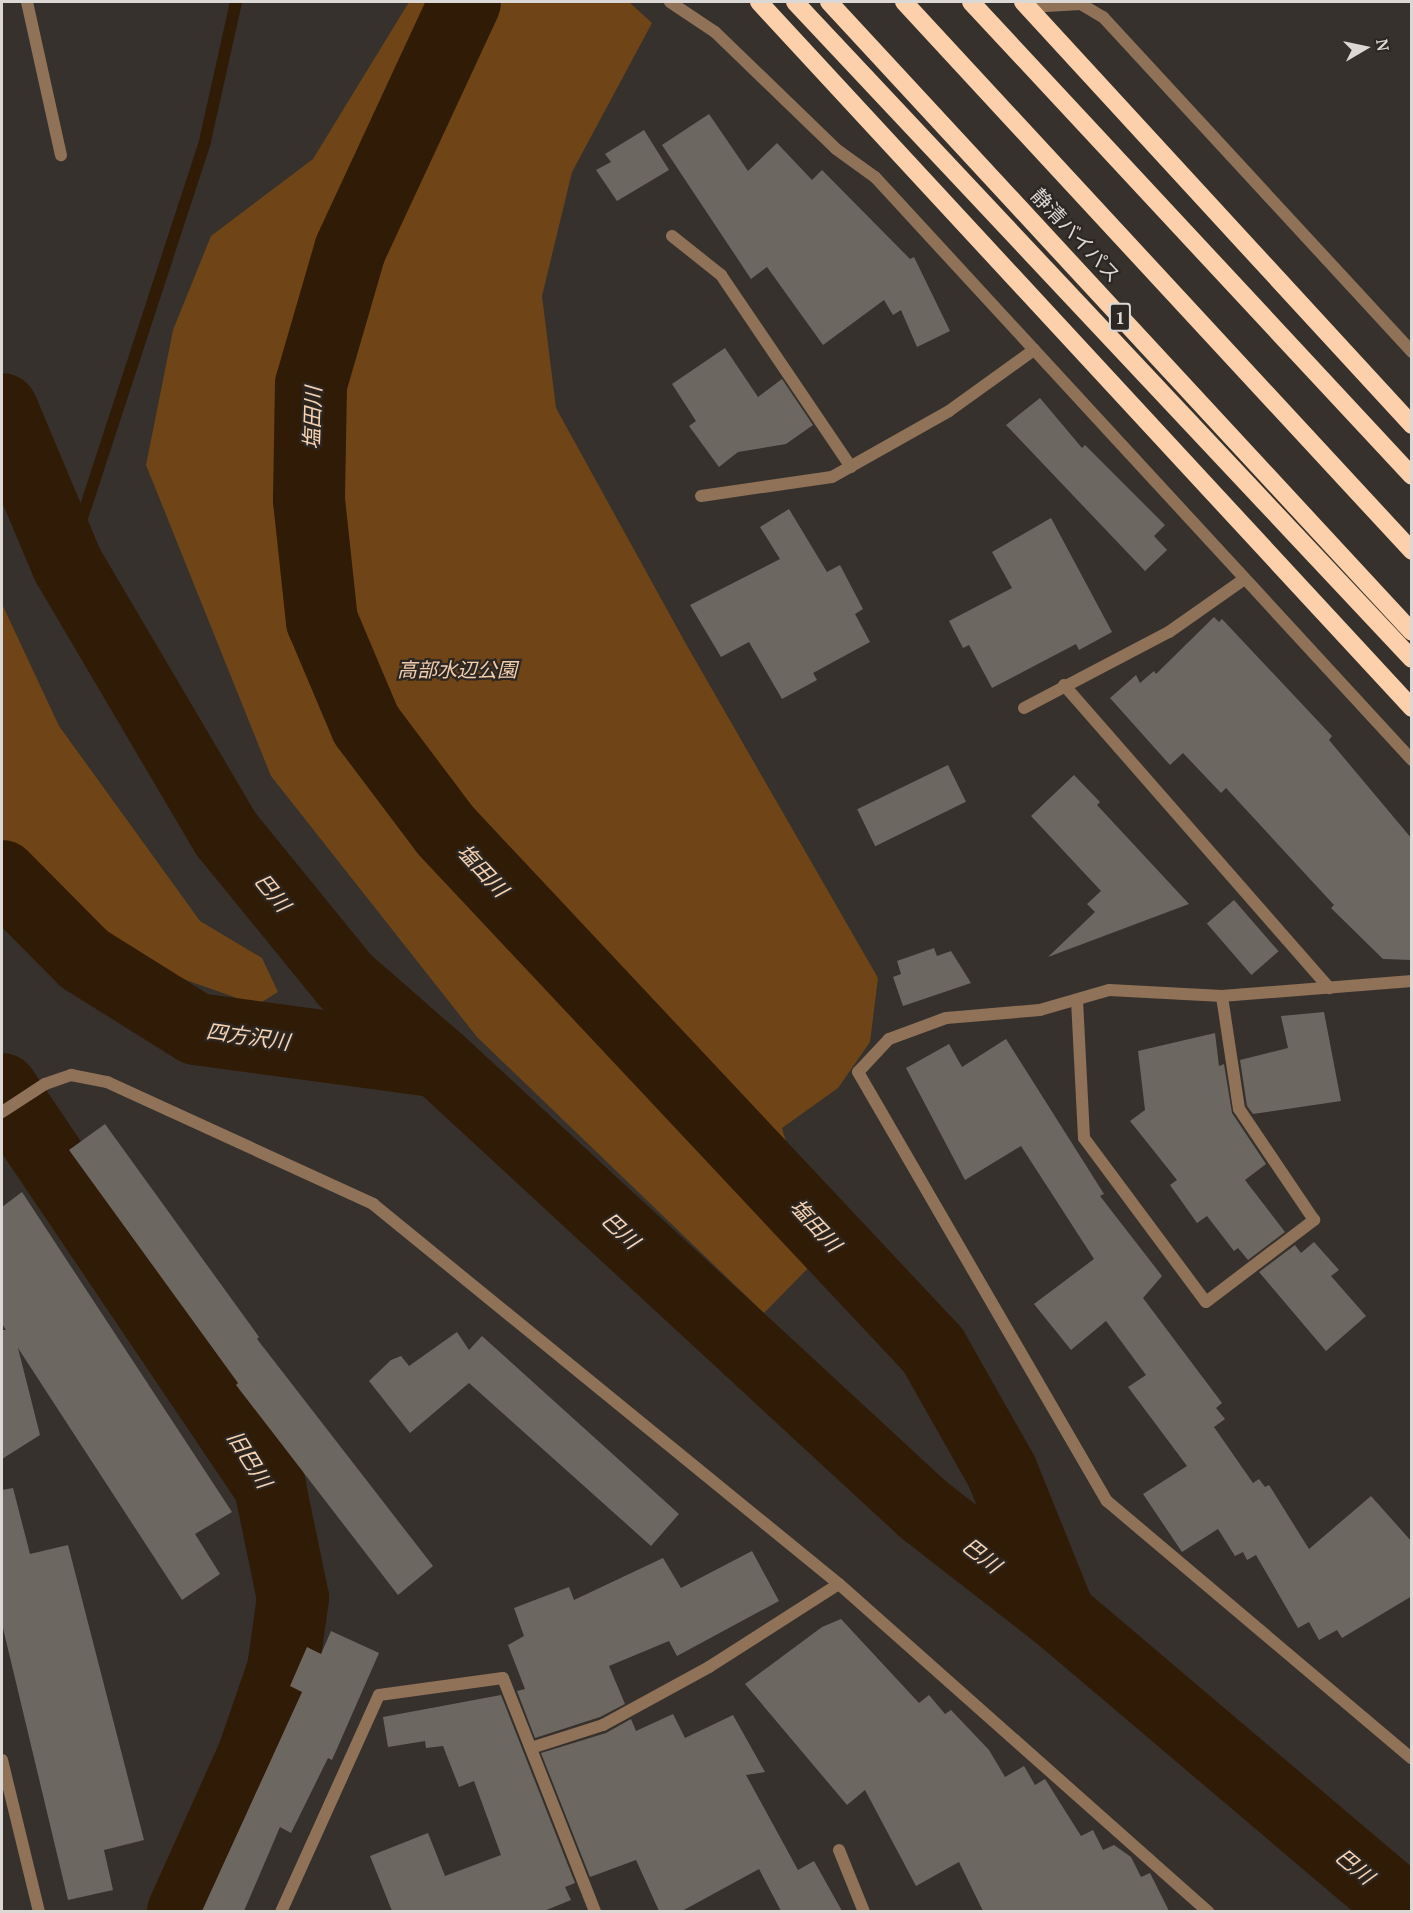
<!DOCTYPE html>
<html>
<head>
<meta charset="utf-8">
<style>
  body { margin:0 }
  #map { position:relative; width:1413px; height:1913px; overflow:hidden; background:#37312d; font-family:"PT Serif","Noto Sans JP",serif }
  div>[style] { position:absolute }
  [style*='--x'] { left:calc(var(--x)*1px); top:calc(var(--y)*1px); width:calc(var(--w)*1px); rotate:calc(var(--a)*1deg) }
  .green>* { inset:0; background:#6f4416 }
  .stream>* { height:12px; margin:-6px; padding:0 6px; transform-origin:6px; border-radius:6px; background:#301b06 }
  .river>* { height:72px; margin:-36px; padding:0 36px; transform-origin:36px; border-radius:36px; background:#301b06 }
  .building>* { inset:0; background:#6d6762; transform-origin:0 0 }
  .street>* { height:12px; margin:-6px; padding:0 6px; transform-origin:6px; border-radius:6px; background:#8f7258 }
  .highway>* { height:18px; margin:-9px; padding:0 9px; transform-origin:9px; border-radius:9px; background:#fbd0aa }
  span { translate:-50% -50%; white-space:nowrap; text-align:center; line-height:1.15; -webkit-text-stroke:4.5px #2d2723; paint-order:stroke }
  .shield-label span { padding:2px 4px; background:#2d2723; border:2px solid; border-radius:4px; -webkit-text-stroke-width:0 }
  .shield-label { font-size:18px; color:#dcd8d5; font-weight:700 }
  .street-label { font-size:20px; color:#dcd8d5 }
  .park-label { font-size:20px; color:#f2ceae; font-style:italic }
  .water-label { font-size:21px; color:#f7d3b3; font-style:italic }
  .frame { position:absolute; inset:0; border:3px solid #dcd8d5; pointer-events:none }
  .north { position:absolute; left:1335px; top:18px; width:60px; height:60px; -webkit-text-stroke:4px #2d2723; paint-order:stroke; rotate:81deg; font-size:16px; font-weight:700; line-height:24px; text-align:center; color:#dcd8d5 }
  .north::after { content:''; display:block; margin:auto; width:21px; height:27px; background:#dcd8d5; clip-path:polygon(50% 0,100% 100%,50% 72%,0 100%) }
</style>
</head>
<body>
<div id="map">
  <div class="green">
    <div style="clip-path:polygon(409px 2px,629px 2px,652px 23px,572px 172px,542px 296px,556px 408px,686px 644px,878px 978px,870px 1042px,838px 1088px,782px 1128px,820px 1256px,764px 1313px,477px 1037px,271px 776px,146px 465px,173px 330px,211px 236px,313px 159px)"></div>
    <div style="clip-path:polygon(2px 604px,59px 726px,200px 921px,262px 958px,278px 992px,257px 1005px,186px 980px,83px 935px,2px 854px)"></div>
  </div>
  <div class="stream">
    <div style="--x:67;--y:564;--w:445;--a:-71.9"></div>
    <div style="--x:205;--y:141;--w:142;--a:-77.4"></div>
  </div>
  <div class="river">
    <div style="--x:465;--y:2;--w:273;--a:114.9"></div>
    <div style="--x:350;--y:250;--w:140;--a:106.2"></div>
    <div style="--x:311;--y:384;--w:116;--a:91"></div>
    <div style="--x:309;--y:500;--w:122;--a:83.9"></div>
    <div style="--x:322;--y:621;--w:113;--a:67.1"></div>
    <div style="--x:366;--y:725;--w:131;--a:53"></div>
    <div style="--x:445;--y:830;--w:713;--a:46.82"></div>
    <div style="--x:933;--y:1350;--w:140;--a:60.5"></div>
    <div style="--x:1002;--y:1472;--w:152;--a:68"></div>
    <div style="--x:2;--y:409;--w:168;--a:67.2"></div>
    <div style="--x:67;--y:564;--w:313;--a:59.5"></div>
    <div style="--x:226;--y:834;--w:190;--a:50.8"></div>
    <div style="--x:346;--y:981;--w:123;--a:41.1"></div>
    <div style="--x:439;--y:1062;--w:660;--a:42.73"></div>
    <div style="--x:924;--y:1510;--w:171;--a:37.9"></div>
    <div style="--x:1059;--y:1615;--w:459;--a:40.3"></div>
    <div style="--x:2;--y:876;--w:117;--a:45.3"></div>
    <div style="--x:84;--y:959;--w:132;--a:32"></div>
    <div style="--x:196;--y:1029;--w:245;--a:7.7"></div>
    <div style="--x:2;--y:1089;--w:480;--a:56"></div>
    <div style="--x:270;--y:1487;--w:113;--a:78.3"></div>
    <div style="--x:293;--y:1598;--w:72;--a:98"></div>
    <div style="--x:283;--y:1669;--w:92;--a:109"></div>
    <div style="--x:253;--y:1756;--w:171;--a:114.2"></div>
  </div>
  <div class="building">
    <div style="clip-path:polygon(709px 114px,748px 171px,777px 143px,812px 180px,822px 170px,910px 259px,914px 257px,950px 331px,917px 347px,901px 310px,893px 315px,884px 300px,823px 345px,767px 267px,751px 279px,662px 145px)"></div>
    <div style="clip-path:polygon(644px 130px,669px 170px,617px 201px,596px 170px,611px 162px,605px 154px)"></div>
    <div style="clip-path:polygon(725px 348px,758px 397px,782px 379px,813px 425px,786px 444px,738px 452px,719px 467px,689px 426px,696px 421px,672px 384px)"></div>
    <div style="clip-path:polygon(1040px 398px,1082px 448px,1085px 445px,1165px 525px,1154px 536px,1167px 550px,1145px 571px,1006px 425px)"></div>
    <div style="clip-path:polygon(789px 509px,827px 572px,840px 565px,863px 609px,855px 614px,870px 642px,813px 673px,817px 680px,782px 699px,749px 642px,721px 657px,690px 605px,780px 559px,760px 527px)"></div>
    <div style="clip-path:polygon(1051px 518px,1112px 632px,1079px 650px,1076px 644px,992px 688px,969px 645px,963px 648px,949px 621px,1012px 588px,992px 552px)"></div>
    <div style="clip-path:polygon(1214px 617px,1219px 622px,1222px 619px,1332px 736px,1329px 740px,1412px 839px,1412px 960px,1383px 959px,1331px 908px,1334px 905px,1226px 788px,1221px 793px,1183px 753px,1170px 765px,1110px 698px,1136px 675px,1140px 683px,1154px 671px,1156px 674px)"></div>
    <div style="left:948px;top:765px;width:41px;height:101px;rotate:64deg"></div>
    <div style="clip-path:polygon(1074px 775px,1100px 802px,1097px 805px,1189px 904px,1048px 957px,1095px 912px,1087px 904px,1101px 891px,1031px 816px)"></div>
    <div style="left:1234px;top:900px;width:68px;height:36px;rotate:49deg"></div>
    <div style="clip-path:polygon(934px 948px,937px 956px,951px 951px,971px 983px,903px 1006px,893px 977px,901px 974px,897px 961px)"></div>
    <div style="clip-path:polygon(1324px 1012px,1341px 1101px,1253px 1114px,1247px 1106px,1240px 1060px,1288px 1048px,1281px 1016px)"></div>
    <div style="clip-path:polygon(1215px 1033px,1219px 1066px,1224px 1064px,1232px 1113px,1266px 1164px,1245px 1180px,1285px 1232px,1248px 1260px,1238px 1248px,1234px 1251px,1207px 1216px,1197px 1223px,1170px 1185px,1177px 1180px,1130px 1121px,1145px 1110px,1138px 1051px)"></div>
    <div style="clip-path:polygon(1006px 1039px,1104px 1194px,1100px 1196px,1162px 1276px,1143px 1298px,1222px 1403px,1216px 1408px,1225px 1419px,1214px 1427px,1253px 1483px,1259px 1479px,1265px 1487px,1269px 1485px,1309px 1549px,1371px 1496px,1412px 1542px,1412px 1596px,1342px 1638px,1337px 1630px,1319px 1640px,1309px 1622px,1298px 1628px,1256px 1555px,1247px 1560px,1243px 1552px,1235px 1556px,1218px 1529px,1182px 1552px,1143px 1494px,1187px 1466px,1128px 1387px,1146px 1375px,1106px 1321px,1071px 1350px,1034px 1304px,1094px 1259px,1021px 1146px,965px 1180px,906px 1068px,949px 1044px,962px 1067px)"></div>
    <div style="clip-path:polygon(105px 1124px,259px 1337px,257px 1339px,433px 1566px,398px 1595px,236px 1385px,238px 1383px,69px 1150px)"></div>
    <div style="clip-path:polygon(22px 1192px,232px 1512px,195px 1534px,220px 1574px,182px 1600px,18px 1348px,40px 1435px,2px 1459px,2px 1330px,6px 1330px,2px 1324px,2px 1207px)"></div>
    <div style="clip-path:polygon(1314px 1242px,1339px 1270px,1331px 1276px,1366px 1316px,1326px 1351px,1259px 1272px,1295px 1245px,1301px 1253px)"></div>
    <div style="clip-path:polygon(457px 1332px,469px 1350px,482px 1336px,679px 1514px,651px 1546px,469px 1383px,410px 1433px,369px 1381px,391px 1360px,401px 1356px,409px 1366px)"></div>
    <div style="clip-path:polygon(13px 1488px,30px 1554px,68px 1545px,144px 1840px,104px 1850px,113px 1890px,68px 1900px,2px 1624px,2px 1490px)"></div>
    <div style="clip-path:polygon(752px 1551px,779px 1601px,677px 1656px,669px 1641px,609px 1666px,625px 1704px,600px 1717px,535px 1738px,517px 1691px,525px 1689px,508px 1645px,524px 1636px,514px 1608px,569px 1587px,574px 1600px,663px 1558px,681px 1588px)"></div>
    <div style="clip-path:polygon(841px 1619px,919px 1703px,929px 1695px,945px 1714px,951px 1710px,989px 1750px,1005px 1777px,1024px 1766px,1035px 1785px,1045px 1779px,1081px 1836px,1093px 1830px,1103px 1850px,1114px 1845px,1131px 1857px,1141px 1877px,1150px 1873px,1169px 1911px,983px 1911px,959px 1862px,916px 1886px,865px 1790px,847px 1805px,745px 1684px,822px 1627px)"></div>
    <div style="clip-path:polygon(331px 1631px,379px 1653px,332px 1760px,328px 1758px,291px 1833px,280px 1827px,244px 1911px,202px 1911px,302px 1692px,290px 1686px,307px 1647px,321px 1654px)"></div>
    <div style="clip-path:polygon(501px 1695px,575px 1883px,565px 1887px,571px 1900px,544px 1911px,392px 1911px,370px 1856px,428px 1833px,445px 1876px,501px 1855px,474px 1781px,459px 1787px,443px 1746px,426px 1748px,425px 1741px,388px 1747px,383px 1717px)"></div>
    <div style="clip-path:polygon(673px 1714px,685px 1738px,733px 1715px,765px 1772px,746px 1775px,798px 1870px,814px 1861px,842px 1911px,781px 1911px,759px 1869px,682px 1911px,659px 1911px,636px 1860px,590px 1877px,541px 1753px,606px 1733px,631px 1719px,636px 1731px)"></div>
  </div>
  <div class="street">
    <div style="--x:27;--y:2;--w:157;--a:77.5"></div>
    <div style="--x:670;--y:2;--w:54;--a:33.7"></div>
    <div style="--x:715;--y:32;--w:168;--a:44"></div>
    <div style="--x:836;--y:149;--w:48;--a:35.7"></div>
    <div style="--x:875;--y:177;--w:793;--a:47.35"></div>
    <div style="--x:1028;--y:7;--w:53;--a:-3.2"></div>
    <div style="--x:1081;--y:4;--w:26;--a:31"></div>
    <div style="--x:1103;--y:17;--w:456;--a:47.3"></div>
    <div style="--x:672;--y:236;--w:63;--a:38.5"></div>
    <div style="--x:721;--y:275;--w:232;--a:55.9"></div>
    <div style="--x:701;--y:496;--w:132;--a:-8.3"></div>
    <div style="--x:832;--y:477;--w:134;--a:-29.4"></div>
    <div style="--x:949;--y:411;--w:105;--a:-35.7"></div>
    <div style="--x:1064;--y:685;--w:403;--a:48.8"></div>
    <div style="--x:1024;--y:708;--w:164;--a:-27.7"></div>
    <div style="--x:1169;--y:632;--w:90;--a:-35.1"></div>
    <div style="--x:1412;--y:981;--w:191;--a:175.5"></div>
    <div style="--x:1222;--y:996;--w:113;--a:-177"></div>
    <div style="--x:1109;--y:990;--w:72;--a:163.8"></div>
    <div style="--x:1040;--y:1010;--w:94;--a:175.1"></div>
    <div style="--x:946;--y:1018;--w:61;--a:159.8"></div>
    <div style="--x:889;--y:1039;--w:45;--a:133.2"></div>
    <div style="--x:858;--y:1072;--w:496;--a:59.9"></div>
    <div style="--x:1107;--y:1501;--w:399;--a:40.2"></div>
    <div style="--x:1077;--y:1000;--w:138;--a:87.1"></div>
    <div style="--x:1084;--y:1138;--w:204;--a:53.4"></div>
    <div style="--x:1206;--y:1302;--w:136;--a:-37.2"></div>
    <div style="--x:1314;--y:1220;--w:134;--a:-124"></div>
    <div style="--x:1239;--y:1109;--w:114;--a:-98.6"></div>
    <div style="--x:2;--y:1112;--w:51;--a:-33.1"></div>
    <div style="--x:45;--y:1084;--w:28;--a:-19"></div>
    <div style="--x:71;--y:1075;--w:37;--a:11"></div>
    <div style="--x:107;--y:1082;--w:293;--a:24.6"></div>
    <div style="--x:373;--y:1204;--w:601;--a:39.2"></div>
    <div style="--x:839;--y:1584;--w:494;--a:41.6"></div>
    <div style="--x:531;--y:1748;--w:76;--a:-17.7"></div>
    <div style="--x:603;--y:1725;--w:121;--a:-28.7"></div>
    <div style="--x:709;--y:1667;--w:154;--a:-32.6"></div>
    <div style="--x:2;--y:1760;--w:156;--a:76.3"></div>
    <div style="--x:839;--y:1850;--w:67;--a:68"></div>
    <div style="--x:281;--y:1912;--w:238;--a:-65.7"></div>
    <div style="--x:379;--y:1695;--w:125;--a:-7.8"></div>
    <div style="--x:503;--y:1678;--w:251;--a:68.5"></div>
  </div>
  <div class="highway">
    <div style="--x:759;--y:2;--w:962;--a:47.23"></div>
    <div style="--x:795;--y:2;--w:901;--a:46.8"></div>
    <div style="--x:829;--y:2;--w:858;--a:47.22"></div>
    <div style="--x:904;--y:2;--w:748;--a:47.22"></div>
    <div style="--x:971;--y:2;--w:647;--a:47.07"></div>
    <div style="--x:1023;--y:2;--w:575;--a:47.4"></div>
  </div>
  <div class="shield-label">
    <span style="left:1120px;top:317px">1</span>
  </div>
  <div class="street-label">
    <span style="left:1076px;top:235px;rotate:47deg">静清バイパス</span>
  </div>
  <div class="park-label">
    <span style="left:457px;top:669px">高部水辺公園</span>
  </div>
  <div class="water-label">
    <span style="left:312px;top:418px;rotate:-88deg">塩田川</span>
    <span style="left:483px;top:870px;rotate:47deg">塩田川</span>
    <span style="left:273px;top:892px;rotate:51deg">巴川</span>
    <span style="left:248px;top:1036px;rotate:8deg">四方沢川</span>
    <span style="left:816px;top:1225px;rotate:47deg">塩田川</span>
    <span style="left:621px;top:1230px;rotate:43deg">巴川</span>
    <span style="left:250px;top:1459px;rotate:58deg">旧巴川</span>
    <span style="left:982px;top:1555px;rotate:38deg">巴川</span>
    <span style="left:1355px;top:1866px;rotate:40deg">巴川</span>
  </div>
  <div class="frame"></div>
  <div class="north">N</div>
</div>
</body>
</html>
